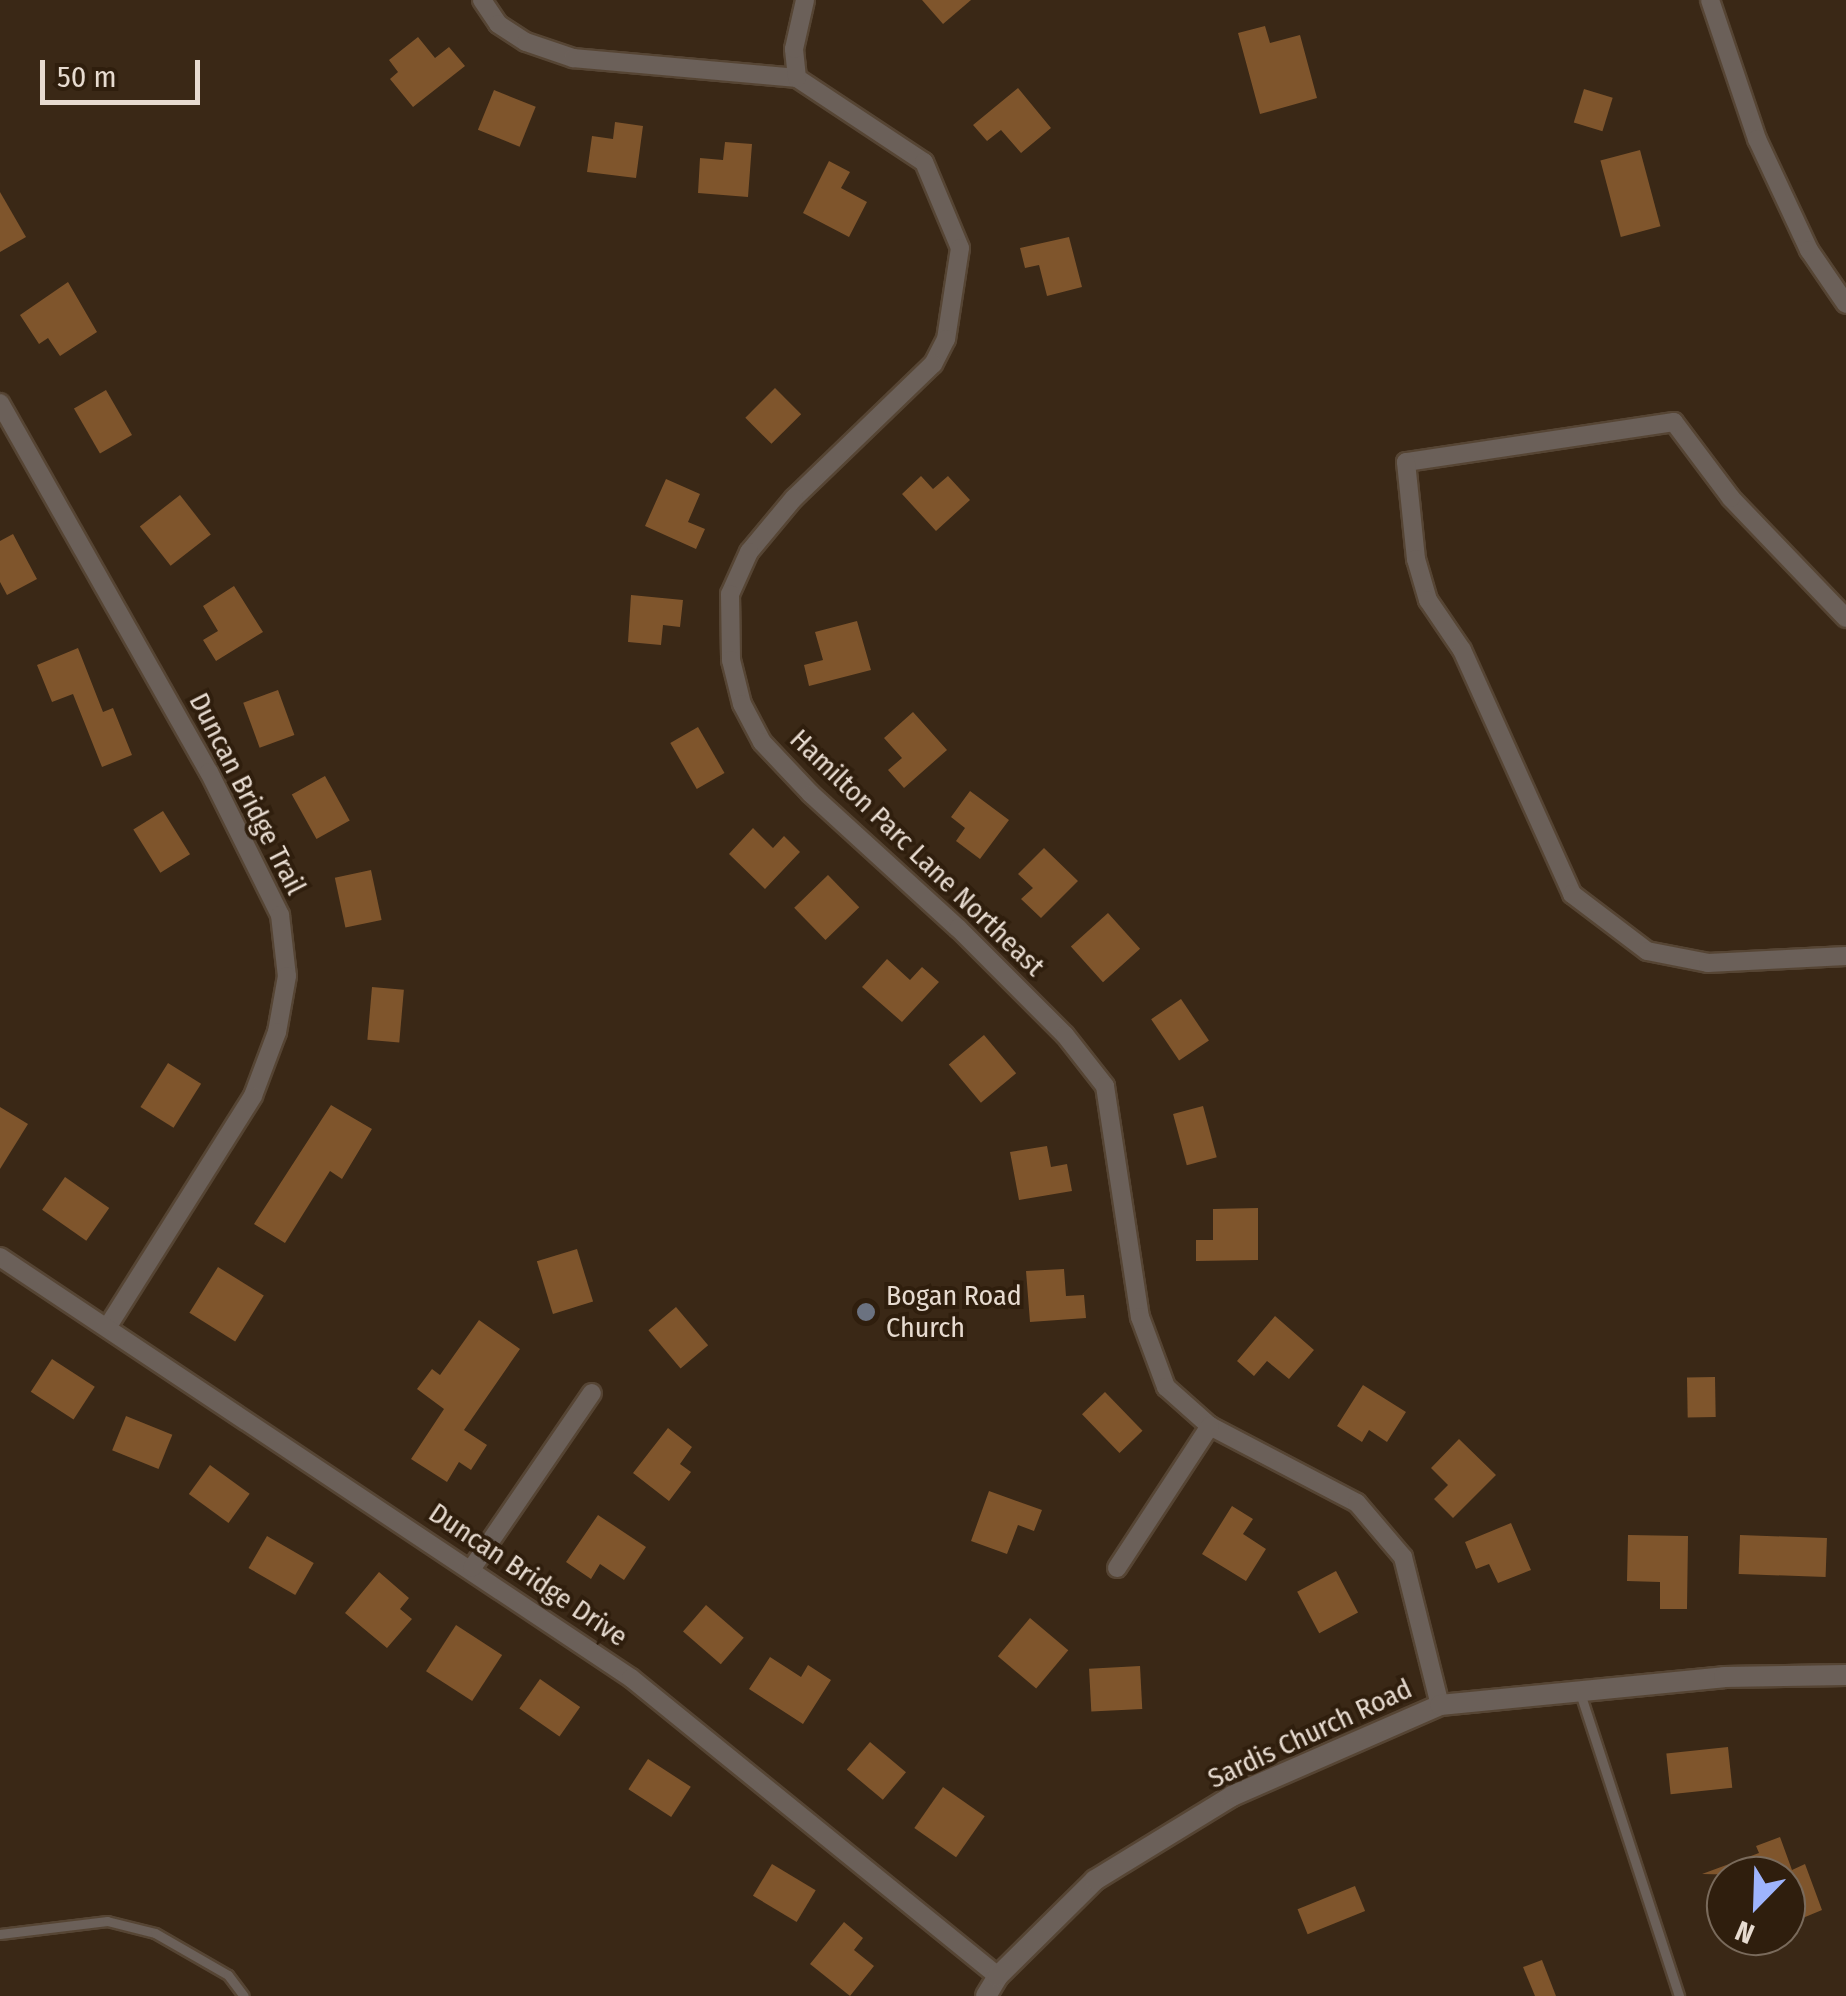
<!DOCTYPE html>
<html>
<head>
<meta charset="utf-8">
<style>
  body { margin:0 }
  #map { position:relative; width:1846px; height:1996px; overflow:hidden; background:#3a2816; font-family:"Fira Sans Condensed",sans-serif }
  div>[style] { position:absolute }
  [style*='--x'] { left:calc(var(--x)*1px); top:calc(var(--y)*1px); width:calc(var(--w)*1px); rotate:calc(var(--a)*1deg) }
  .building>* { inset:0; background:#7f552c; transform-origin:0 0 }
  .roads { filter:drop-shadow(2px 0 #564534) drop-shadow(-2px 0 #564534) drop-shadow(0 2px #564534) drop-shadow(0 -2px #564534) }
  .service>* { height:9px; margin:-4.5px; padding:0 4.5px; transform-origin:4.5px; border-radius:4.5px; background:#6b6059 }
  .minor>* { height:18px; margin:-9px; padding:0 9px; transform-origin:9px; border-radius:9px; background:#6b6059 }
  .tertiary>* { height:20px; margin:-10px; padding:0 10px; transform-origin:10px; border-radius:10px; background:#6b6059 }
  .dots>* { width:28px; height:28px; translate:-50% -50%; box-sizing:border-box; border:5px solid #2f1e0d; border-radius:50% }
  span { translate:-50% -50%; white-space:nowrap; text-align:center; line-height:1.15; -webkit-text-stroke:8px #2f1e0d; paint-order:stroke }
  .street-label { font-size:28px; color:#e7dbd0 }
  .poi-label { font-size:28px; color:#e7dbd0 }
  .left { translate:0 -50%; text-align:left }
  .north { position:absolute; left:1706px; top:1856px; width:100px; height:100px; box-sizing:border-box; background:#2f1e0d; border:2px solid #796a5b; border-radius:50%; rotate:203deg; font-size:28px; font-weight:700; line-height:40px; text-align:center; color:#e7dbd0 }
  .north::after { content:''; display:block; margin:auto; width:35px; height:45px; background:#9eb4fd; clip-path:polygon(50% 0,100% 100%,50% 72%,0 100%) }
  .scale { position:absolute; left:40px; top:60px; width:160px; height:45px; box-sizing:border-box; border:5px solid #e7dbd0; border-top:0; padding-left:12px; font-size:30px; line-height:35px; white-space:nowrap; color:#e7dbd0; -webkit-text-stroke:8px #2f1e0d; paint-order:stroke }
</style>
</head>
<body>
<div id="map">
  <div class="building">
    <div style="clip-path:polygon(922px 0,971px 0,943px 24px)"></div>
    <div style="clip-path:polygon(1265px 26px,1270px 43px,1300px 35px,1317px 98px,1260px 114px,1238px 33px)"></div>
    <div style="clip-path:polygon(418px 37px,435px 58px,449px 47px,465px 66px,413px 107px,390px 79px,398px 72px,389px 60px)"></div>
    <div style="clip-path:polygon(1018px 88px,1051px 128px,1021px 153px,1001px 130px,987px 141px,973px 125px)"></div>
    <div style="left:1584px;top:89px;width:30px;height:35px;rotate:17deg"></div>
    <div style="left:494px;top:90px;width:45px;height:43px;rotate:22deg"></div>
    <div style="clip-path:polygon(615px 122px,643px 126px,636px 178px,587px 172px,592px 136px,613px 139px)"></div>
    <div style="clip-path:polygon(725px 142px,752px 144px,748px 197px,698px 193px,700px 158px,723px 160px)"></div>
    <div style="left:1640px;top:150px;width:79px;height:41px;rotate:75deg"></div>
    <div style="clip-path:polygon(829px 161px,850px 172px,841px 188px,867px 202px,849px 237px,803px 213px)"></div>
    <div style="clip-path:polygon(0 192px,26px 237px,0 252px)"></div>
    <div style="clip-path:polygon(1069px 237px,1082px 287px,1047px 296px,1039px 265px,1025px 268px,1020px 248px)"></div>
    <div style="clip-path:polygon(68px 282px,97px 332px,60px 356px,48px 338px,39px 344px,20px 315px)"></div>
    <div style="left:775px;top:388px;width:37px;height:42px;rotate:45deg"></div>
    <div style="left:106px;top:390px;width:52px;height:37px;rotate:60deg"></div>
    <div style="clip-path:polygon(921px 476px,933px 489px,948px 476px,970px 500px,936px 531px,902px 494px)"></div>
    <div style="clip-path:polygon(666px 479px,700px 494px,688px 522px,705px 529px,696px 549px,645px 526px)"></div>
    <div style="left:180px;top:495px;width:50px;height:51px;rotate:52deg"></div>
    <div style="clip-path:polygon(13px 534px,37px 579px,7px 595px,0 582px,0 541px)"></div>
    <div style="clip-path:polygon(234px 586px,263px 632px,216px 661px,203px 640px,218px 631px,203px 606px)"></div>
    <div style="clip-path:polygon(631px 595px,683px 600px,680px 627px,663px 625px,661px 645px,628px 642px)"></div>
    <div style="clip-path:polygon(857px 621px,871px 670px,809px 686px,804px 665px,823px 660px,815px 632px)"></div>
    <div style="clip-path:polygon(78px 648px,103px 712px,113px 708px,132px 755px,102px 767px,73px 694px,52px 702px,37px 665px)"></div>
    <div style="left:278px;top:690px;width:48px;height:37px;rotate:70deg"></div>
    <div style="clip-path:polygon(913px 712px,947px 750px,904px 788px,888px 770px,902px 758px,884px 738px)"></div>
    <div style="left:698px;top:727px;width:53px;height:32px;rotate:60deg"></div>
    <div style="left:325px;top:776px;width:51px;height:38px;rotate:61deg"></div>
    <div style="clip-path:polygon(970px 791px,1009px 820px,980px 859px,956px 841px,965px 828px,951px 817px)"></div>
    <div style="left:163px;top:811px;width:51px;height:35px;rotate:58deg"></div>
    <div style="clip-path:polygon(753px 828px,773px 848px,784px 836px,800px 852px,765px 889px,729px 854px)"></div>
    <div style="clip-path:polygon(1044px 848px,1078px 881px,1041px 918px,1021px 899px,1033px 888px,1018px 874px)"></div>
    <div style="left:371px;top:870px;width:51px;height:37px;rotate:78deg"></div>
    <div style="left:828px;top:875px;width:45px;height:47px;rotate:46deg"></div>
    <div style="left:1108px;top:913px;width:48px;height:50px;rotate:48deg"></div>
    <div style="clip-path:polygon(887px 959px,910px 980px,922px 967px,939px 982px,902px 1022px,862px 987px)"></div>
    <div style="left:372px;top:987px;width:32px;height:53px;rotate:5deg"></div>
    <div style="left:1181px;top:999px;width:50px;height:36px;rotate:56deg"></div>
    <div style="left:984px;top:1035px;width:50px;height:46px;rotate:50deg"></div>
    <div style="left:168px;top:1063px;width:39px;height:52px;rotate:32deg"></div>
    <div style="clip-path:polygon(331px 1105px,372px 1129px,342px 1179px,330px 1171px,285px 1243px,254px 1224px)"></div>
    <div style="left:1203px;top:1106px;width:53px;height:31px;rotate:75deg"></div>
    <div style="clip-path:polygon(0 1107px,28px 1124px,0 1169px)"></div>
    <div style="clip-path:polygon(1047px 1146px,1051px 1167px,1067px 1164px,1072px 1191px,1019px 1200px,1010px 1152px)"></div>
    <div style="left:65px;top:1177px;width:54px;height:40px;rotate:35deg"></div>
    <div style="clip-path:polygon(1258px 1208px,1258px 1260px,1196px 1261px,1196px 1240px,1213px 1240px,1213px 1209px)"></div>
    <div style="left:577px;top:1249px;width:55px;height:42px;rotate:73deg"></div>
    <div style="left:218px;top:1267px;width:54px;height:54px;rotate:32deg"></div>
    <div style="clip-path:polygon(1064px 1269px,1066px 1296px,1084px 1295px,1086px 1318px,1030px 1322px,1026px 1271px)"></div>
    <div style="left:676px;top:1307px;width:50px;height:36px;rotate:50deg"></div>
    <div style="clip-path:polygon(1275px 1316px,1314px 1350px,1289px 1379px,1267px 1361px,1254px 1376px,1237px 1361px)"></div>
    <div style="clip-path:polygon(479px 1320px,520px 1349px,464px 1430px,487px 1445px,471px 1470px,459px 1462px,447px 1482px,411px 1459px,444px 1409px,417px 1389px,432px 1369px,440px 1375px)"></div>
    <div style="left:52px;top:1359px;width:51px;height:39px;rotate:33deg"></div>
    <div style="left:1715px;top:1377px;width:40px;height:28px;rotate:89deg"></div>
    <div style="clip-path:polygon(1363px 1385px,1406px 1412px,1387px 1442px,1369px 1430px,1362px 1442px,1337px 1426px)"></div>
    <div style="left:1105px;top:1392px;width:54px;height:32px;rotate:46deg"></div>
    <div style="left:126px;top:1416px;width:50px;height:37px;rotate:22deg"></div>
    <div style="clip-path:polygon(668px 1428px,692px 1447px,680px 1464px,691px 1472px,669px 1501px,633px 1473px)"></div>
    <div style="clip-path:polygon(1459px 1439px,1496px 1475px,1453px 1518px,1434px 1499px,1448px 1485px,1431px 1468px)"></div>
    <div style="left:210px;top:1465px;width:49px;height:36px;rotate:36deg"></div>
    <div style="clip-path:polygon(989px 1491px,1042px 1510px,1034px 1531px,1018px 1525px,1007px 1554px,971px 1541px)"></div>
    <div style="clip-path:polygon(1232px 1506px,1253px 1519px,1243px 1534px,1266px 1549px,1246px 1581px,1202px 1554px)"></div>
    <div style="clip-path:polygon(598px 1515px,646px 1547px,624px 1580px,600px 1564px,591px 1579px,566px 1562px)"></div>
    <div style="clip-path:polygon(1511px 1523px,1531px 1570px,1498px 1583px,1489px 1564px,1476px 1569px,1465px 1542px)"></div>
    <div style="clip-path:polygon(1628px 1535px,1688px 1536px,1687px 1609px,1660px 1609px,1660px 1582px,1627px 1581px)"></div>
    <div style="left:1740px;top:1535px;width:87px;height:39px;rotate:2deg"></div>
    <div style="left:267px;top:1536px;width:54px;height:37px;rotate:30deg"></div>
    <div style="left:1336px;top:1571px;width:47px;height:44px;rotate:62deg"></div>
    <div style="clip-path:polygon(379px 1572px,409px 1598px,400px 1609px,412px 1619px,387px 1648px,345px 1613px)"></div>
    <div style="left:706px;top:1605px;width:50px;height:35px;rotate:41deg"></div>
    <div style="left:1030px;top:1618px;width:50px;height:50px;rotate:40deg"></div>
    <div style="left:456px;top:1625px;width:55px;height:55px;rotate:33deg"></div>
    <div style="clip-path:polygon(770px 1657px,801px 1677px,808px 1665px,831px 1680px,803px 1724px,749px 1689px)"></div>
    <div style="left:1140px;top:1666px;width:43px;height:51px;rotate:87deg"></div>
    <div style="left:540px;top:1679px;width:49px;height:36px;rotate:35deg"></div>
    <div style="left:870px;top:1742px;width:47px;height:36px;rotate:40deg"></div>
    <div style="left:1728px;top:1747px;width:41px;height:62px;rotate:84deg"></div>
    <div style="left:648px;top:1759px;width:51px;height:36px;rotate:33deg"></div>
    <div style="left:943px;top:1787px;width:51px;height:50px;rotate:35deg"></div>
    <div style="clip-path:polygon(1780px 1837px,1792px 1870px,1805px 1864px,1822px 1910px,1786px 1925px,1786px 1876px,1702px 1874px,1759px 1853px,1756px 1846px)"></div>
    <div style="left:772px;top:1864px;width:51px;height:37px;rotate:31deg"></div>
    <div style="left:1355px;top:1886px;width:27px;height:62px;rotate:68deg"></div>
    <div style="clip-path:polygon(844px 1922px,863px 1938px,854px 1950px,874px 1966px,850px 1996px,810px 1964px)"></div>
    <div style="clip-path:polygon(1542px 1960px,1556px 1996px,1535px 1996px,1523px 1967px)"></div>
  </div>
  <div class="roads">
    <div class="service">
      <div style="--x:1580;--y:1693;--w:319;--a:71.9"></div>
      <div style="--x:0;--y:1934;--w:108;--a:-6.9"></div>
      <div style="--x:107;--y:1921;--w:49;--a:14"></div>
      <div style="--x:155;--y:1933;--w:84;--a:29.9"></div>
      <div style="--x:228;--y:1975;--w:26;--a:53"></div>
    </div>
    <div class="minor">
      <div style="--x:482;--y:0;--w:29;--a:56"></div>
      <div style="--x:498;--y:24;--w:33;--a:33"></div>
      <div style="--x:526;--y:42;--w:50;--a:18.8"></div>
      <div style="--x:573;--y:58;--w:225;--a:5.1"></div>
      <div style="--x:797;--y:78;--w:152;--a:33.5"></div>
      <div style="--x:924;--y:162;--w:93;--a:67.3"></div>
      <div style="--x:960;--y:248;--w:92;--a:98.7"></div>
      <div style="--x:946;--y:339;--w:28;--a:117"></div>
      <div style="--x:933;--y:364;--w:193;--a:136"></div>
      <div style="--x:794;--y:498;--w:70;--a:129.8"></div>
      <div style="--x:749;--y:552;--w:46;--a:114.3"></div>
      <div style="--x:730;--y:594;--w:66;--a:89.1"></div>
      <div style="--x:731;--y:660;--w:45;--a:76"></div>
      <div style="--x:742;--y:704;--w:43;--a:62.2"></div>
      <div style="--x:762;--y:742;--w:71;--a:46.7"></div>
      <div style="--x:811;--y:794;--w:199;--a:42.4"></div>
      <div style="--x:958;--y:928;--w:151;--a:45"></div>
      <div style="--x:1065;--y:1035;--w:65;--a:51.9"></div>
      <div style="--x:1105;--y:1086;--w:234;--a:81.4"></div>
      <div style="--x:1140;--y:1317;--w:75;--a:69.6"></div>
      <div style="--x:1166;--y:1387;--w:59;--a:41.6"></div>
      <div style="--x:1210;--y:1426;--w:166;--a:27.6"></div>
      <div style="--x:1357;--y:1503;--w:71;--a:49.6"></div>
      <div style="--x:1403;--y:1557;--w:153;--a:76"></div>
      <div style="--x:1710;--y:0;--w:147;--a:71.3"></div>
      <div style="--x:1757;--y:139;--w:123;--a:64.9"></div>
      <div style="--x:1809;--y:250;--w:65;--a:55.6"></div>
      <div style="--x:797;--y:78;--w:29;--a:-96"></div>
      <div style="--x:794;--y:49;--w:50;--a:-77.3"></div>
      <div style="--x:0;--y:403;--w:424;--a:60.5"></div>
      <div style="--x:209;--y:772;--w:160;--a:63.6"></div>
      <div style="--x:280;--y:915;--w:61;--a:83.5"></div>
      <div style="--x:287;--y:976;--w:57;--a:100.1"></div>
      <div style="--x:277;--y:1032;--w:68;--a:110.6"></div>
      <div style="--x:253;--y:1096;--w:272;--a:122.2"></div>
      <div style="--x:1846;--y:618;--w:166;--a:-133.8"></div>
      <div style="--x:1731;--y:498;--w:95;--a:-126.9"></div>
      <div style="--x:1674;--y:422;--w:271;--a:171.5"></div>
      <div style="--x:1406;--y:462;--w:98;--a:84.1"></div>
      <div style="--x:1416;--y:559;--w:43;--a:73.7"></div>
      <div style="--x:1428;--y:600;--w:60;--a:55.8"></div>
      <div style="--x:1462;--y:650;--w:268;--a:65.7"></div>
      <div style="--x:1572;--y:894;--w:94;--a:37.2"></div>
      <div style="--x:1647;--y:951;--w:62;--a:11.1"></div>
      <div style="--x:1708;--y:963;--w:138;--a:-2.9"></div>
      <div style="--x:0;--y:1257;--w:759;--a:33.71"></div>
      <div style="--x:631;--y:1678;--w:473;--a:39.1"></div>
      <div style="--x:472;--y:1568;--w:212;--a:-55.6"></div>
      <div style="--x:1117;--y:1568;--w:170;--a:-56.8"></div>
    </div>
    <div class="tertiary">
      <div style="--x:986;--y:1996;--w:23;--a:-59"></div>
      <div style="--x:998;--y:1976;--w:136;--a:-44.7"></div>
      <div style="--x:1095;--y:1880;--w:161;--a:-31.5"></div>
      <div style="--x:1232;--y:1796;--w:227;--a:-23.6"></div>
      <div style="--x:1440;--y:1705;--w:285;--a:-5.6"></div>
      <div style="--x:1724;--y:1677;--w:122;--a:-0.9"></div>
    </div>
  </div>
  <div class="dots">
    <div style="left:866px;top:1312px;background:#6b7280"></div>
  </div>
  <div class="street-label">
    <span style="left:247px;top:794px;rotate:63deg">Duncan Bridge Trail</span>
    <span style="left:917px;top:853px;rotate:44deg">Hamilton Parc Lane Northeast</span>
    <span style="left:528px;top:1575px;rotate:34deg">Duncan Bridge Drive</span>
    <span style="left:1310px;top:1734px;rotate:-25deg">Sardis Church Road</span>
  </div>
  <div class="poi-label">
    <span class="left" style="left:886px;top:1312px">Bogan Road<br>Church</span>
  </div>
  <div class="north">N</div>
  <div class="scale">50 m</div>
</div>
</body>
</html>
